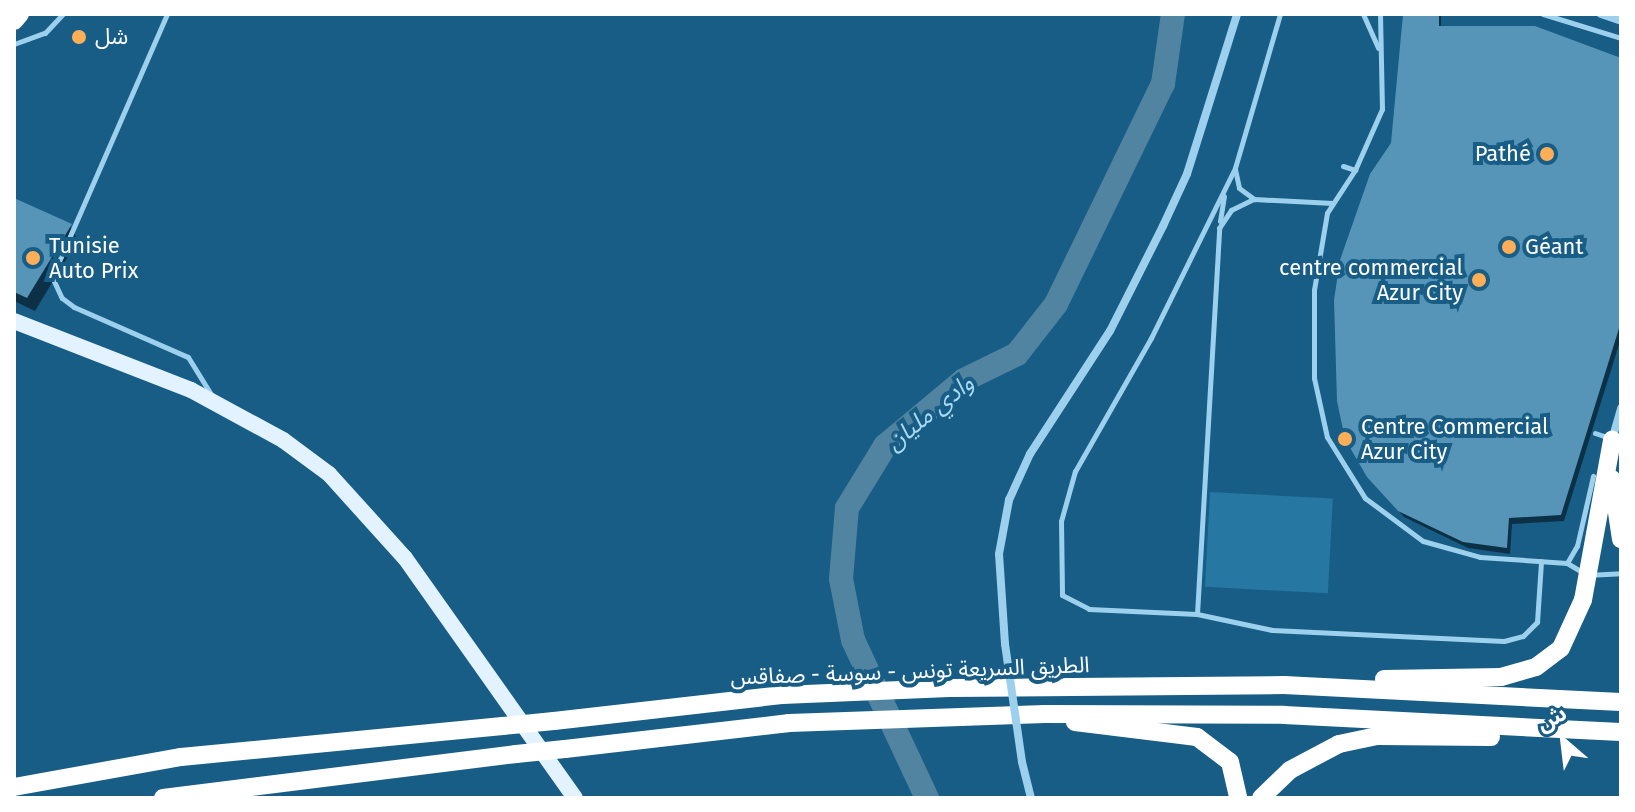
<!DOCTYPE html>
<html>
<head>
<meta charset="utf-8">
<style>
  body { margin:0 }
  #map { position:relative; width:1635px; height:812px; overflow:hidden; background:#185d85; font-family:"Fira Sans","Noto Sans Arabic",sans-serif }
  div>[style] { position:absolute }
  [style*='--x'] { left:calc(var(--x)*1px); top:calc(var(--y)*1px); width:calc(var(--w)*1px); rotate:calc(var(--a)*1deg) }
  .green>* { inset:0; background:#2677a2; transform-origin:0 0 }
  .shadow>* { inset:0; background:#0007 }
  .river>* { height:24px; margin:-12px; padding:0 12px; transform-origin:12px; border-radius:12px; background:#5184a0 }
  .building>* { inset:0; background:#5695b7 }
  .lane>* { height:5px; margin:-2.5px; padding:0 2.5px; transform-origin:2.5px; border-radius:2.5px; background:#9cd0ed }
  .street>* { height:8px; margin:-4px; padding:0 4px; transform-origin:4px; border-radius:4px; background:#9cd0ed }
  .primary>* { height:16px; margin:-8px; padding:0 8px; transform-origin:8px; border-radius:8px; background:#e2f3ff }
  .highway>* { height:18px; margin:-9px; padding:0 9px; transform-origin:9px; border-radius:9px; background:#fff }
  .street-bridge>* { height:8px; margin:-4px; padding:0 4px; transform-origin:4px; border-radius:4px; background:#9cd0ed }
  .highway-bridge>* { height:18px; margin:-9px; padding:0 9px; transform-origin:9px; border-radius:9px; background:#fff }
  .dots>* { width:22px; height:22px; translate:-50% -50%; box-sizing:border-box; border:4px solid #185d85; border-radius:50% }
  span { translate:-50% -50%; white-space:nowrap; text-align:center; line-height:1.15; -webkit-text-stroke:8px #185d85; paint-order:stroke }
  .poi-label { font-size:22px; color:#fff }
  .left { translate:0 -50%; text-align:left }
  .right { translate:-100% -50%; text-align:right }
  .street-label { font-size:22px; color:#fff }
  .water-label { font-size:24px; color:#a8daf4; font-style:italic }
  .frame { position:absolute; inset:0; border:16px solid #fff; pointer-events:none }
  .north { position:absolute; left:1523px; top:700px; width:80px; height:80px; -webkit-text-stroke:6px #185d85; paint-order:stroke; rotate:332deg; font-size:22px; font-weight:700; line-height:32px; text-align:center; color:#fff }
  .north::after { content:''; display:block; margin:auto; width:28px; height:36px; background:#fff; clip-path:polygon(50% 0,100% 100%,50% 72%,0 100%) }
</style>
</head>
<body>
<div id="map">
  <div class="green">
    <div style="left:1210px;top:492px;width:123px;height:95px;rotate:3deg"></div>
  </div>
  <div class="shadow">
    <div style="clip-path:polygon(1403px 14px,1441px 14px,1441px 28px,1621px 60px,1621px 338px,1564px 521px,1512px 524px,1510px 554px,1468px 548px,1404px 517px,1374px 484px)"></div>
    <div style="clip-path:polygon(14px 201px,70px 226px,78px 240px,35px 311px,14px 301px)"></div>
  </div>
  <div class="river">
    <div style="--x:927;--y:798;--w:174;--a:-115.1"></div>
    <div style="--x:853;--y:640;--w:62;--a:-101.1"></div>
    <div style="--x:841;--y:579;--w:71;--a:-85.2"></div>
    <div style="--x:847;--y:508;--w:73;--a:-58.5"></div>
    <div style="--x:885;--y:446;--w:103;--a:-39.9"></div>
    <div style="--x:964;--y:380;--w:59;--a:-26.1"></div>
    <div style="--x:1017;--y:354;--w:63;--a:-52"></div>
    <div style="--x:1056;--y:304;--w:245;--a:-64.1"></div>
    <div style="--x:1163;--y:84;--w:71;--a:-81.9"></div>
  </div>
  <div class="building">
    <div style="clip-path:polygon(1403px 14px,1439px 14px,1439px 26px,1535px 26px,1621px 58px,1621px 322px,1561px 515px,1509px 518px,1507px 548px,1463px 542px,1398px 511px,1367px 477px,1345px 439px,1337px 401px,1334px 300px,1340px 260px,1370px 174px,1391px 143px)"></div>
    <div style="clip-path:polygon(14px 198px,72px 224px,27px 298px,14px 292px)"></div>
  </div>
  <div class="lane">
    <div style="--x:167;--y:14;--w:287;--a:113.6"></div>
    <div style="--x:52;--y:277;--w:23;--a:65"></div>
    <div style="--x:62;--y:298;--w:15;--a:37"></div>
    <div style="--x:74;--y:307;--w:124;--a:23.7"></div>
    <div style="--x:188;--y:357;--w:46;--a:58.4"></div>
    <div style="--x:1280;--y:14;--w:160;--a:106.3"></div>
    <div style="--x:1235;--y:168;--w:190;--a:116.3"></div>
    <div style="--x:1151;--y:338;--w:153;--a:119.7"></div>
    <div style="--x:1075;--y:471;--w:52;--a:105.6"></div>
    <div style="--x:1061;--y:521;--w:74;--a:89.2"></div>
    <div style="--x:1062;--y:595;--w:30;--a:27"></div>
    <div style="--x:1089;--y:609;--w:108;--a:2.7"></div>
    <div style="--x:1197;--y:614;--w:77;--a:12"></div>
    <div style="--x:1272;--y:630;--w:232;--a:2.7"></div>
    <div style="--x:1504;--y:641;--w:20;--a:-15"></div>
    <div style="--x:1523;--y:636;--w:20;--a:-45"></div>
    <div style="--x:1537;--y:622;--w:61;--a:-86.2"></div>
    <div style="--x:1363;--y:14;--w:37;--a:66"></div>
    <div style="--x:1380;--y:14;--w:95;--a:88.8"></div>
    <div style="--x:1382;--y:109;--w:67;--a:113.9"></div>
    <div style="--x:1355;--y:170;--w:51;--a:123.1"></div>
    <div style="--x:1327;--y:213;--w:78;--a:99.6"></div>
    <div style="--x:1314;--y:290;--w:88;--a:90"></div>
    <div style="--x:1314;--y:378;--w:60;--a:77.6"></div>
    <div style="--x:1327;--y:437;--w:72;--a:58.1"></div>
    <div style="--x:1365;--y:498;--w:72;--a:36.6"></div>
    <div style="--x:1423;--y:541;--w:59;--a:15.7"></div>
    <div style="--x:1480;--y:557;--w:87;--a:3.9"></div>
    <div style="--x:1567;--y:563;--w:23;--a:31"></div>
    <div style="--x:1587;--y:575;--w:34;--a:-3"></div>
    <div style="--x:1543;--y:14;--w:82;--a:17.1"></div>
    <div style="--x:14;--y:44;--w:33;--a:-20"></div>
    <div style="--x:45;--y:33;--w:26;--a:-47"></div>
    <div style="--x:1343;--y:166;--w:13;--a:18"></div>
    <div style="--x:1235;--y:169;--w:19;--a:78"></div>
    <div style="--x:1239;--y:188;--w:19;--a:36"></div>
    <div style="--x:1220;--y:221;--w:25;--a:-81"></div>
    <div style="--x:1595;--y:433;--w:28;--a:19"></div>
    <div style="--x:1567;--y:563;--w:20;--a:-60"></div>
    <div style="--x:1577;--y:546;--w:72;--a:-77.1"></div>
    <div style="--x:1197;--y:614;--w:387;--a:-86.7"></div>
    <div style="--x:1219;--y:228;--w:22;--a:-56"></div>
    <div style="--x:1231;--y:210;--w:25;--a:-26"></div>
    <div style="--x:1254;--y:199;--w:79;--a:2.9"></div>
  </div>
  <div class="street">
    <div style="--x:1601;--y:14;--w:21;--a:19"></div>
    <div style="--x:1612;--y:440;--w:33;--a:-74"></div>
    <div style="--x:1005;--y:644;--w:90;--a:-93.8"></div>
    <div style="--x:999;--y:554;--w:55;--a:-79.5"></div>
    <div style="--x:1009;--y:500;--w:51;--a:-65.5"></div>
    <div style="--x:1030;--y:454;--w:147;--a:-57"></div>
    <div style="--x:1110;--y:331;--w:118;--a:-63.2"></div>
    <div style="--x:1163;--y:226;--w:57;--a:-65.2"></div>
    <div style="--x:1187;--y:174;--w:168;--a:-72.6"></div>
    <div style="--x:1022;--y:762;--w:37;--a:76"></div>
  </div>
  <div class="primary">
    <div style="--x:14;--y:321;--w:190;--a:21.3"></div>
    <div style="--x:191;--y:390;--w:105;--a:28.5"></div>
    <div style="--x:283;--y:440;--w:57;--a:36.5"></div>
    <div style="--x:329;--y:474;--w:113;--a:47.9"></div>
    <div style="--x:405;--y:558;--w:294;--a:54.7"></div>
  </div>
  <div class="highway">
    <div style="--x:14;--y:21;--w:9;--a:-49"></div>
    <div style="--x:1612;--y:479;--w:61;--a:81.5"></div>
    <div style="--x:1384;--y:679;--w:117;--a:-1"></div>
    <div style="--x:1501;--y:677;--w:36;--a:-16"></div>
    <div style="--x:1536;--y:667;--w:31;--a:-37"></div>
    <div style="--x:1561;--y:648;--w:53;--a:-65.4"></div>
    <div style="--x:1583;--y:600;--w:163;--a:-79.7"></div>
    <div style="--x:554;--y:721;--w:229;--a:-6.5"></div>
    <div style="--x:782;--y:695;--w:167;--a:-2.4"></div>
    <div style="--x:949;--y:688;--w:335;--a:-0.5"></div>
    <div style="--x:1284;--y:685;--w:337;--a:2.9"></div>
    <div style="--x:1075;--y:722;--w:123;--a:7"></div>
    <div style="--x:1197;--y:737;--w:41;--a:37.1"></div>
    <div style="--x:1230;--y:762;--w:37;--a:77"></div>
    <div style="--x:565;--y:749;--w:226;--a:-6.6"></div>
    <div style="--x:789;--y:723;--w:256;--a:-2"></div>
    <div style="--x:1045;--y:714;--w:239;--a:0.2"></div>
    <div style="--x:1284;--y:715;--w:337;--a:2.9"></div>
    <div style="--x:14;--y:787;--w:170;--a:-10.2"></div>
    <div style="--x:181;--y:757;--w:323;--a:-5.5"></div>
    <div style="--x:163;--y:798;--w:356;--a:-7.1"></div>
    <div style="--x:1261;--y:798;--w:40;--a:-44"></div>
    <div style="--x:1290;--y:770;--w:55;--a:-28"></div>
    <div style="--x:1339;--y:744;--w:40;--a:-12"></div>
    <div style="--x:1378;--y:736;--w:113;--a:0.5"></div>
  </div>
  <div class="street-bridge">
    <div style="--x:1005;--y:644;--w:119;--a:81.8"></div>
  </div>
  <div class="highway-bridge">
    <div style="--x:503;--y:726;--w:51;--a:-5.6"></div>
    <div style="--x:516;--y:754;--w:49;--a:-5.8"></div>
  </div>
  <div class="dots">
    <div style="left:79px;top:37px;background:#ffae58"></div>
    <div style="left:1547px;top:154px;background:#ffae58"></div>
    <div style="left:1509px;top:247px;background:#ffae58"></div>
    <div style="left:33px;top:258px;background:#ffae58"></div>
    <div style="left:1479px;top:280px;background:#ffae58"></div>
    <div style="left:1345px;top:439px;background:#ffae58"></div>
  </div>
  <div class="poi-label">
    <span class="left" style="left:95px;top:37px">شل</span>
    <span class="right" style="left:1531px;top:154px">Pathé</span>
    <span class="left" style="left:49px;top:258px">Tunisie<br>Auto Prix</span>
    <span class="left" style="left:1525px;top:247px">Géant</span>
    <span class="right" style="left:1463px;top:280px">centre commercial<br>Azur City</span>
    <span class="left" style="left:1361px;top:439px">Centre Commercial<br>Azur City</span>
  </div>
  <div class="street-label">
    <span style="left:910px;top:671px;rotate:-2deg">الطريق السريعة تونس - سوسة - صفاقس</span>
  </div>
  <div class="water-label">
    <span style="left:930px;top:413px;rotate:-39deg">وادي مليان</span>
  </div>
  <div class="frame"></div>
  <div class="north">ش</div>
</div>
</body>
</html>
